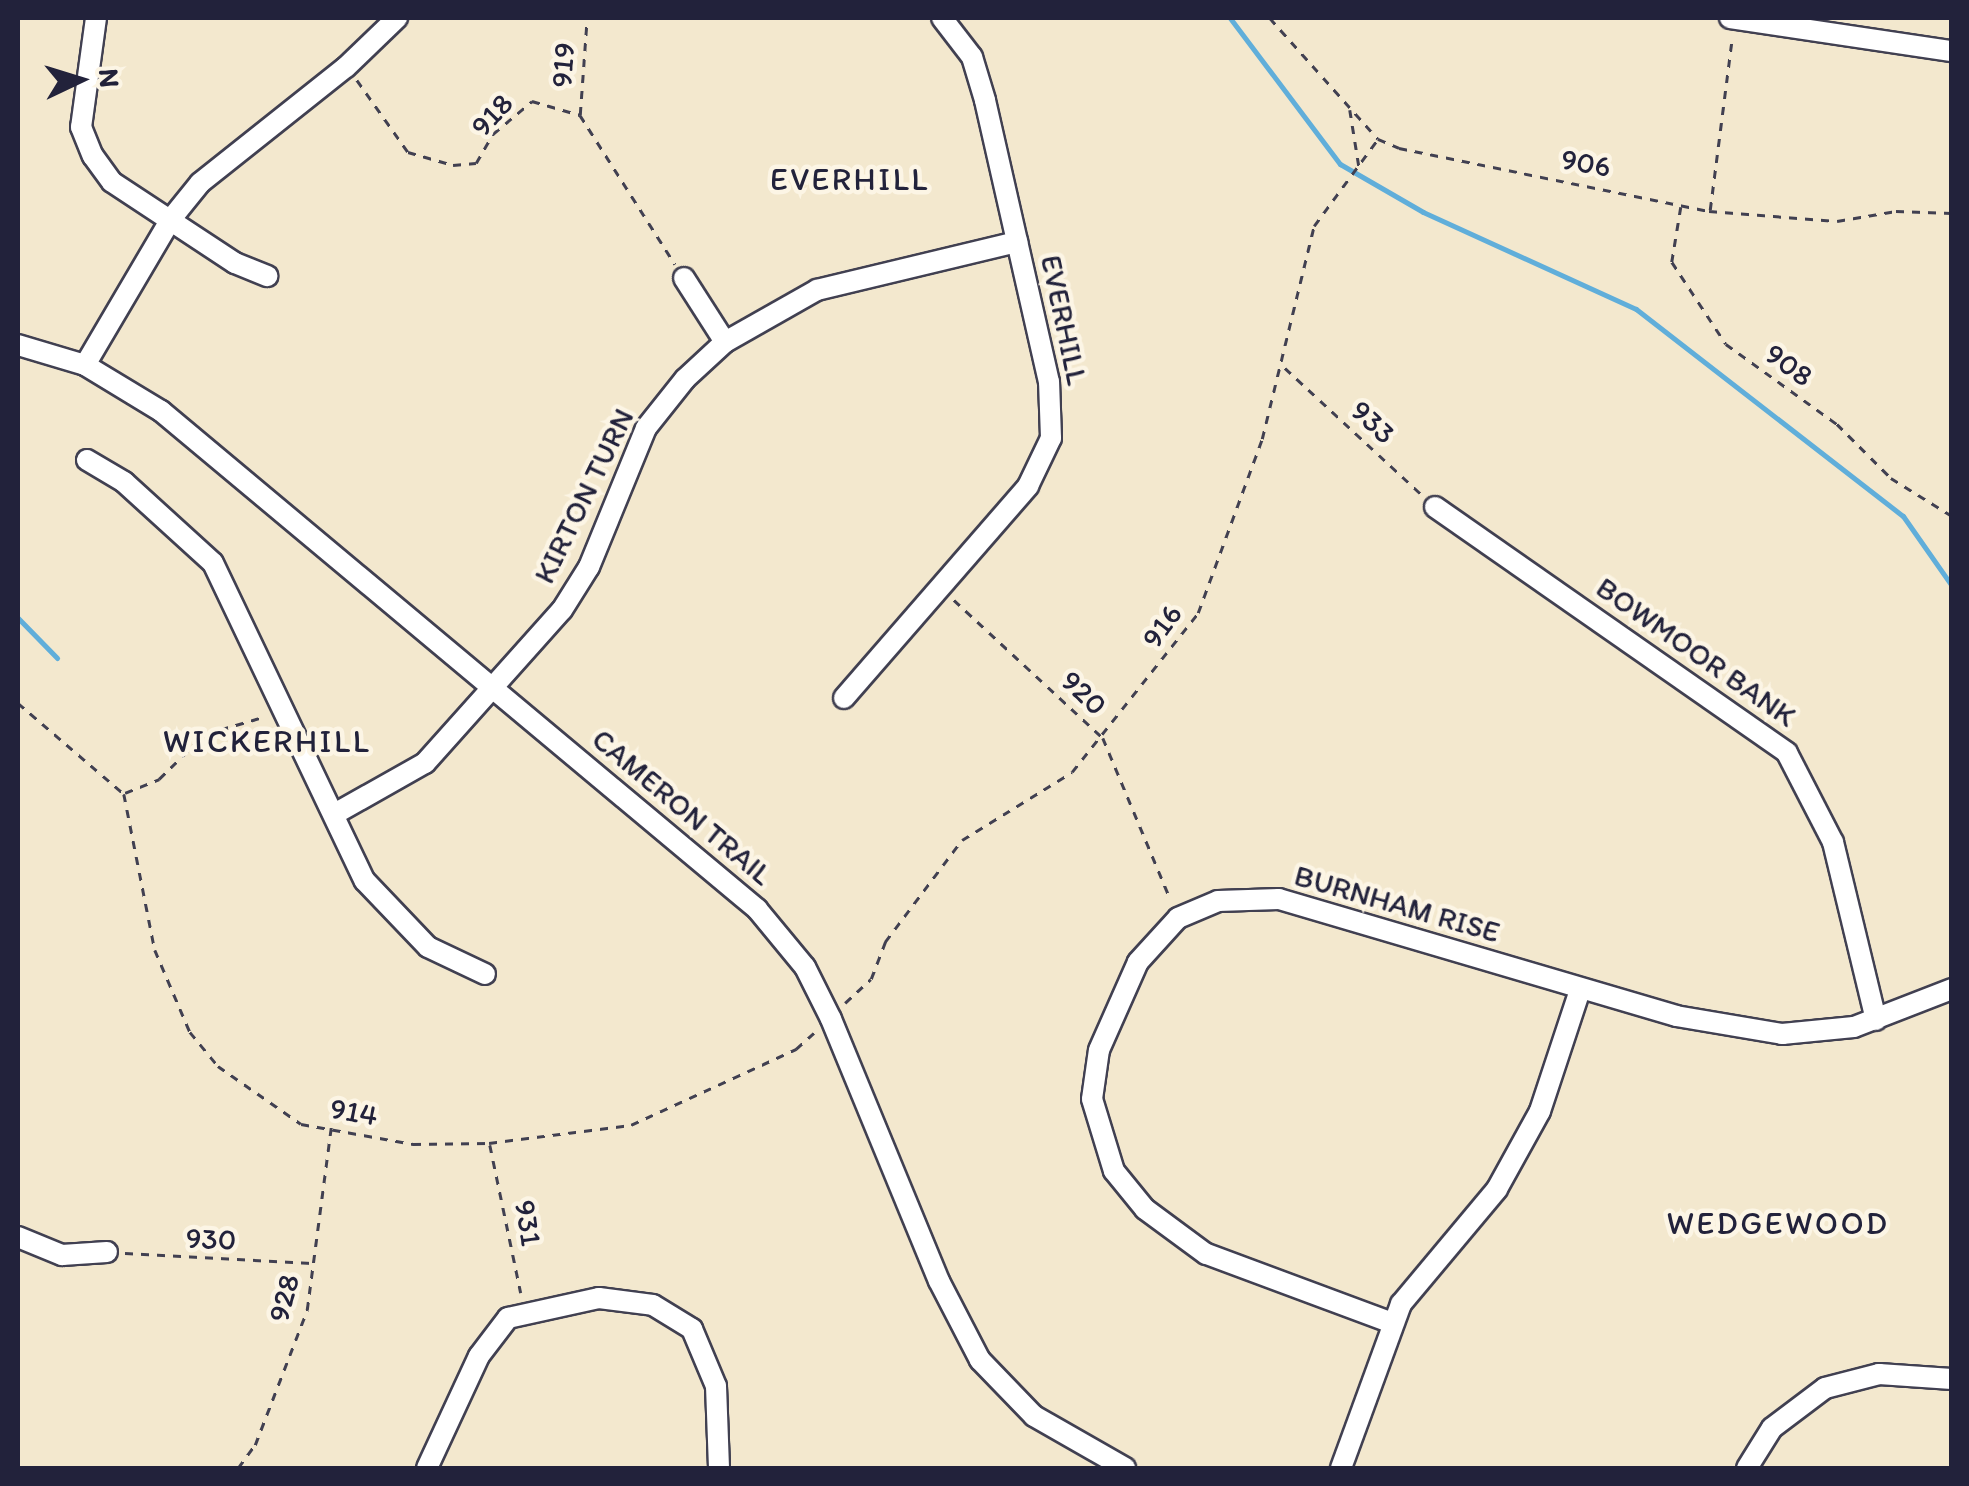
<!DOCTYPE html>
<html>
<head>
<meta charset="utf-8">
<style>
  body { margin:0 }
  #map { position:relative; width:1969px; height:1486px; overflow:hidden; background:#f3e8ce; font-family:Itim,sans-serif }
  div>[style] { position:absolute }
  [style*='--x'] { left:calc(var(--x)*1px); top:calc(var(--y)*1px); width:calc(var(--w)*1px); rotate:calc(var(--a)*1deg) }
  .stream>* { height:5px; margin:-2.5px; padding:0 2.5px; transform-origin:2.5px; border-radius:2.5px; background:#60aeda }
  .path>* { height:2.5px; margin-top:-1.25px; transform-origin:0; background:repeating-linear-gradient(90deg,#414051 0 8px,transparent 0 16px) }
  .roads { filter:drop-shadow(2px 0 #414051) drop-shadow(-2px 0 #414051) drop-shadow(0 2px #414051) drop-shadow(0 -2px #414051) }
  .minor>* { height:20px; margin:-10px; padding:0 10px; transform-origin:10px; border-radius:10px; background:#fff }
  span { translate:-50% -50%; white-space:nowrap; text-align:center; line-height:1.15; -webkit-text-stroke:9px #fcf5e5; paint-order:stroke }
  .street-label { font-size:30px; color:#22223b }
  .neighbourhood-label { font-size:32px; color:#22223b; letter-spacing:2.5px }
  .frame { position:absolute; inset:0; border:20px solid #22223b; pointer-events:none }
  .north { position:absolute; left:30px; top:30px; width:100px; height:100px; -webkit-text-stroke:8px #fcf5e5; paint-order:stroke; rotate:86deg; font-size:28px; font-weight:700; line-height:40px; text-align:center; color:#22223b }
  .north::after { content:''; display:block; margin:auto; width:35px; height:45px; background:#22223b; clip-path:polygon(50% 0,100% 100%,50% 72%,0 100%) }
</style>
</head>
<body>
<div id="map">
  <div class="stream">
    <div style="--x:1230;--y:18;--w:183;--a:53"></div>
    <div style="--x:1340;--y:164;--w:96;--a:30"></div>
    <div style="--x:1423;--y:212;--w:234;--a:24.5"></div>
    <div style="--x:1636;--y:309;--w:338;--a:37.8"></div>
    <div style="--x:1903;--y:516;--w:85;--a:55"></div>
    <div style="--x:18;--y:618;--w:56;--a:45.7"></div>
  </div>
  <div class="path">
    <div style="--x:1270;--y:18;--w:162;--a:48.2"></div>
    <div style="--x:1378;--y:139;--w:23;--a:23"></div>
    <div style="--x:1399;--y:148;--w:316;--a:11.5"></div>
    <div style="--x:1709;--y:211;--w:128;--a:4.5"></div>
    <div style="--x:1837;--y:221;--w:60;--a:-9.6"></div>
    <div style="--x:1896;--y:211;--w:56;--a:2"></div>
    <div style="--x:357;--y:80;--w:88;--a:54.7"></div>
    <div style="--x:408;--y:152;--w:47;--a:16.1"></div>
    <div style="--x:453;--y:165;--w:23;--a:-5"></div>
    <div style="--x:476;--y:163;--w:34;--a:-60"></div>
    <div style="--x:493;--y:134;--w:51;--a:-40.2"></div>
    <div style="--x:532;--y:101;--w:50;--a:16.3"></div>
    <div style="--x:580;--y:115;--w:177;--a:57.5"></div>
    <div style="--x:1350;--y:110;--w:57;--a:80.9"></div>
    <div style="--x:580;--y:115;--w:97;--a:-85.9"></div>
    <div style="--x:1681;--y:207;--w:56;--a:99.3"></div>
    <div style="--x:1672;--y:262;--w:98;--a:56.6"></div>
    <div style="--x:1726;--y:344;--w:137;--a:35.8"></div>
    <div style="--x:1837;--y:424;--w:76;--a:45"></div>
    <div style="--x:1891;--y:478;--w:72;--a:31.9"></div>
    <div style="--x:1710;--y:210;--w:172;--a:-82.7"></div>
    <div style="--x:1285;--y:368;--w:187;--a:42.8"></div>
    <div style="--x:954;--y:600;--w:203;--a:42.8"></div>
    <div style="--x:1103;--y:738;--w:173;--a:67.3"></div>
    <div style="--x:18;--y:703;--w:140;--a:40.6"></div>
    <div style="--x:124;--y:794;--w:159;--a:78.8"></div>
    <div style="--x:155;--y:950;--w:89;--a:66.9"></div>
    <div style="--x:190;--y:1032;--w:44;--a:50.5"></div>
    <div style="--x:218;--y:1066;--w:101;--a:34.9"></div>
    <div style="--x:301;--y:1124;--w:114;--a:10.1"></div>
    <div style="--x:413;--y:1144;--w:76;--a:-0.8"></div>
    <div style="--x:489;--y:1143;--w:143;--a:-7.2"></div>
    <div style="--x:631;--y:1125;--w:182;--a:-24.7"></div>
    <div style="--x:796;--y:1049;--w:24;--a:-42"></div>
    <div style="--x:125;--y:793;--w:37;--a:-22"></div>
    <div style="--x:159;--y:779;--w:64;--a:-44.4"></div>
    <div style="--x:205;--y:734;--w:60;--a:-16.3"></div>
    <div style="--x:845;--y:1003;--w:35;--a:-43"></div>
    <div style="--x:871;--y:979;--w:40;--a:-69"></div>
    <div style="--x:885;--y:942;--w:128;--a:-53"></div>
    <div style="--x:962;--y:840;--w:129;--a:-31.7"></div>
    <div style="--x:1072;--y:772;--w:203;--a:-51.6"></div>
    <div style="--x:1198;--y:613;--w:185;--a:-69.8"></div>
    <div style="--x:1262;--y:439;--w:219;--a:-76.3"></div>
    <div style="--x:1314;--y:226;--w:108;--a:-53.7"></div>
    <div style="--x:490;--y:1145;--w:151;--a:78.2"></div>
    <div style="--x:125;--y:1253;--w:187;--a:3.1"></div>
    <div style="--x:238;--y:1468;--w:29;--a:-54"></div>
    <div style="--x:255;--y:1445;--w:145;--a:-68.9"></div>
    <div style="--x:307;--y:1310;--w:185;--a:-82.5"></div>
  </div>
  <div class="roads">
    <div class="minor">
      <div style="--x:96;--y:18;--w:110;--a:97.8"></div>
      <div style="--x:81;--y:127;--w:31;--a:68"></div>
      <div style="--x:93;--y:156;--w:32;--a:54"></div>
      <div style="--x:112;--y:182;--w:147;--a:33.4"></div>
      <div style="--x:235;--y:263;--w:35;--a:22"></div>
      <div style="--x:1730;--y:18;--w:224;--a:8.5"></div>
      <div style="--x:684;--y:278;--w:76;--a:57.4"></div>
      <div style="--x:18;--y:345;--w:70;--a:16.6"></div>
      <div style="--x:85;--y:365;--w:89;--a:31.2"></div>
      <div style="--x:161;--y:411;--w:777;--a:39.88"></div>
      <div style="--x:757;--y:909;--w:75;--a:50.4"></div>
      <div style="--x:805;--y:967;--w:58;--a:63.4"></div>
      <div style="--x:831;--y:1019;--w:283;--a:67.6"></div>
      <div style="--x:939;--y:1281;--w:89;--a:62.6"></div>
      <div style="--x:980;--y:1360;--w:78;--a:46"></div>
      <div style="--x:1034;--y:1416;--w:105;--a:29.7"></div>
      <div style="--x:85;--y:365;--w:169;--a:-59.5"></div>
      <div style="--x:171;--y:219;--w:46;--a:-51.1"></div>
      <div style="--x:200;--y:183;--w:186;--a:-38.5"></div>
      <div style="--x:346;--y:67;--w:71;--a:-43.9"></div>
      <div style="--x:87;--y:460;--w:43;--a:30.7"></div>
      <div style="--x:124;--y:482;--w:120;--a:42.3"></div>
      <div style="--x:213;--y:563;--w:352;--a:64.5"></div>
      <div style="--x:365;--y:881;--w:91;--a:46.3"></div>
      <div style="--x:428;--y:947;--w:63;--a:25.3"></div>
      <div style="--x:1435;--y:507;--w:429;--a:34.9"></div>
      <div style="--x:1787;--y:753;--w:100;--a:62.7"></div>
      <div style="--x:1833;--y:842;--w:183;--a:76.4"></div>
      <div style="--x:844;--y:698;--w:281;--a:-49"></div>
      <div style="--x:1028;--y:486;--w:53;--a:-64.4"></div>
      <div style="--x:1051;--y:438;--w:56;--a:-92"></div>
      <div style="--x:1049;--y:382;--w:289;--a:-102.8"></div>
      <div style="--x:985;--y:100;--w:45;--a:-106.8"></div>
      <div style="--x:972;--y:57;--w:49;--a:-127.6"></div>
      <div style="--x:338;--y:812;--w:100;--a:-29.4"></div>
      <div style="--x:425;--y:763;--w:205;--a:-48.2"></div>
      <div style="--x:562;--y:610;--w:51;--a:-57.9"></div>
      <div style="--x:589;--y:567;--w:150;--a:-67.7"></div>
      <div style="--x:646;--y:428;--w:63;--a:-51.5"></div>
      <div style="--x:685;--y:379;--w:54;--a:-42.8"></div>
      <div style="--x:725;--y:342;--w:106;--a:-29.5"></div>
      <div style="--x:817;--y:290;--w:206;--a:-13.5"></div>
      <div style="--x:18;--y:1237;--w:48;--a:22.2"></div>
      <div style="--x:62;--y:1255;--w:45;--a:-3.8"></div>
      <div style="--x:1392;--y:1323;--w:198;--a:-159.6"></div>
      <div style="--x:1206;--y:1254;--w:76;--a:-143.6"></div>
      <div style="--x:1145;--y:1209;--w:49;--a:-129.2"></div>
      <div style="--x:1114;--y:1171;--w:75;--a:-107"></div>
      <div style="--x:1092;--y:1099;--w:49;--a:-81.9"></div>
      <div style="--x:1099;--y:1050;--w:96;--a:-66.1"></div>
      <div style="--x:1138;--y:962;--w:59;--a:-47.7"></div>
      <div style="--x:1178;--y:918;--w:43;--a:-23"></div>
      <div style="--x:1218;--y:901;--w:61;--a:-1.9"></div>
      <div style="--x:1279;--y:899;--w:414;--a:16.4"></div>
      <div style="--x:1676;--y:1016;--w:108;--a:9.6"></div>
      <div style="--x:1782;--y:1034;--w:72;--a:-5.6"></div>
      <div style="--x:1854;--y:1027;--w:105;--a:-21.2"></div>
      <div style="--x:427;--y:1468;--w:123;--a:-65.1"></div>
      <div style="--x:479;--y:1356;--w:48;--a:-52.7"></div>
      <div style="--x:508;--y:1318;--w:93;--a:-12.4"></div>
      <div style="--x:599;--y:1298;--w:54;--a:7.4"></div>
      <div style="--x:653;--y:1305;--w:46;--a:31.6"></div>
      <div style="--x:692;--y:1329;--w:62;--a:67.2"></div>
      <div style="--x:716;--y:1386;--w:82;--a:87.9"></div>
      <div style="--x:1341;--y:1468;--w:175;--a:-69.9"></div>
      <div style="--x:1401;--y:1304;--w:150;--a:-50.1"></div>
      <div style="--x:1497;--y:1189;--w:89;--a:-61.1"></div>
      <div style="--x:1540;--y:1111;--w:127;--a:-71.7"></div>
      <div style="--x:1747;--y:1468;--w:47;--a:-58"></div>
      <div style="--x:1772;--y:1428;--w:66;--a:-37"></div>
      <div style="--x:1825;--y:1388;--w:56;--a:-14.5"></div>
      <div style="--x:1879;--y:1374;--w:73;--a:3.9"></div>
    </div>
  </div>
  <div class="street-label">
    <span style="left:563px;top:65px;rotate:-86deg">919</span>
    <span style="left:492px;top:115px;rotate:-47deg">918</span>
    <span style="left:1586px;top:163px;rotate:10deg">906</span>
    <span style="left:1064px;top:320px;rotate:78deg">EVERHILL</span>
    <span style="left:1789px;top:365px;rotate:36deg">908</span>
    <span style="left:1373px;top:422px;rotate:43deg">933</span>
    <span style="left:584px;top:496px;rotate:-64deg">KIRTON TURN</span>
    <span style="left:1162px;top:626px;rotate:-54deg">916</span>
    <span style="left:1696px;top:652px;rotate:35deg">BOWMOOR BANK</span>
    <span style="left:1084px;top:693px;rotate:43deg">920</span>
    <span style="left:682px;top:807px;rotate:40deg">CAMERON TRAIL</span>
    <span style="left:1397px;top:904px;rotate:16deg">BURNHAM RISE</span>
    <span style="left:354px;top:1112px;rotate:10deg">914</span>
    <span style="left:528px;top:1223px;rotate:81deg">931</span>
    <span style="left:211px;top:1239px;rotate:2deg">930</span>
    <span style="left:284px;top:1298px;rotate:-75deg">928</span>
  </div>
  <div class="neighbourhood-label">
    <span style="left:850px;top:179px">EVERHILL</span>
    <span style="left:267px;top:741px">WICKERHILL</span>
    <span style="left:1778px;top:1223px">WEDGEWOOD</span>
  </div>
  <div class="frame"></div>
  <div class="north">N</div>
</div>
</body>
</html>
